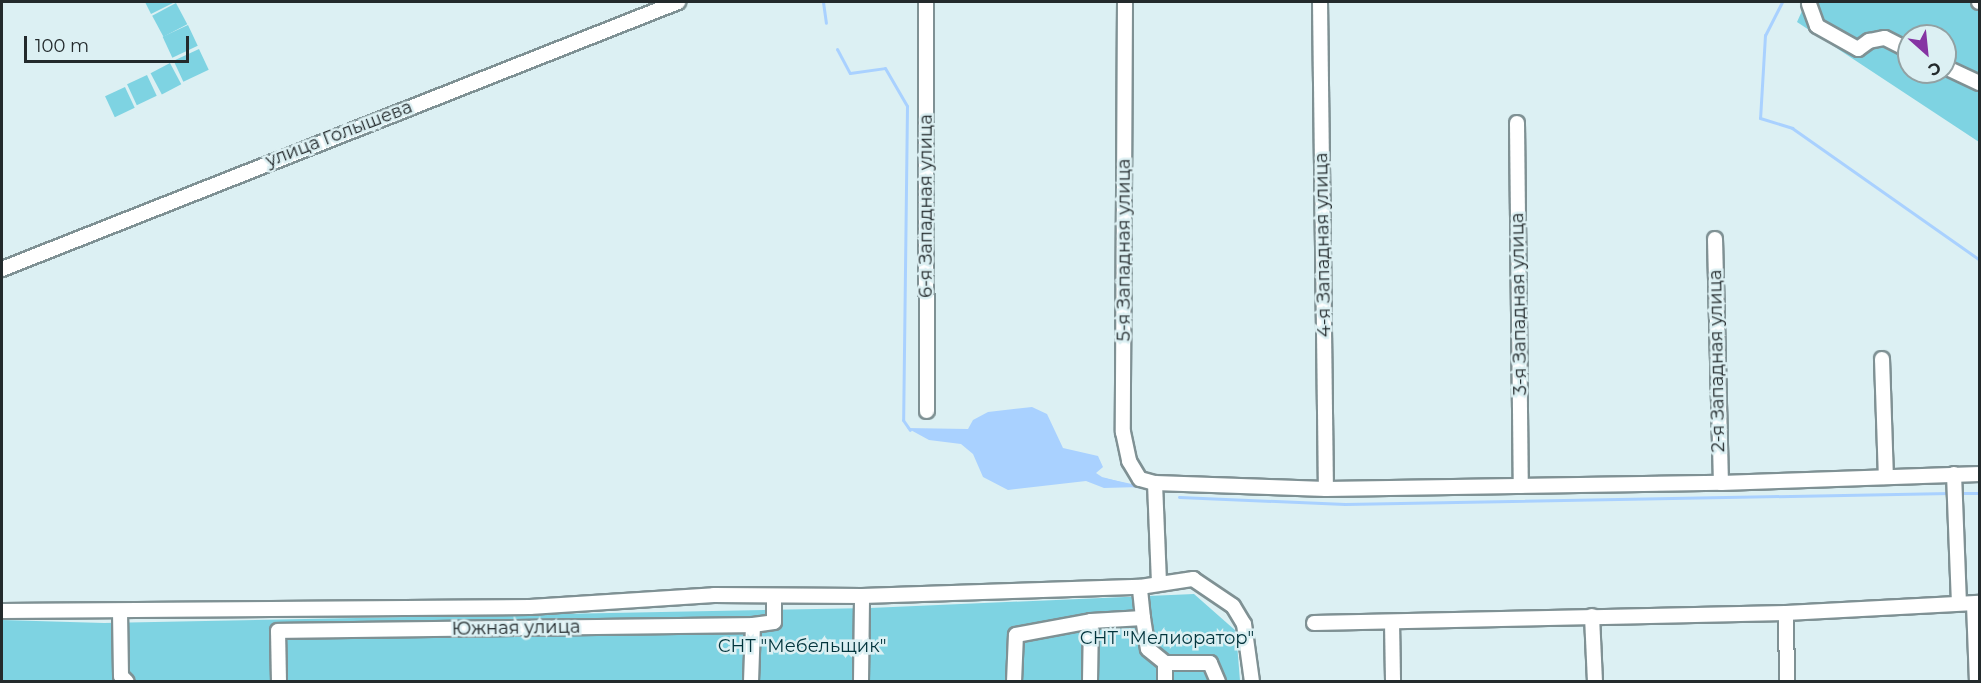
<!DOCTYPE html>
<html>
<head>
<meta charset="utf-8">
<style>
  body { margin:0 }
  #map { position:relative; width:1981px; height:683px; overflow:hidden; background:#dcf0f3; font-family:Montserrat,sans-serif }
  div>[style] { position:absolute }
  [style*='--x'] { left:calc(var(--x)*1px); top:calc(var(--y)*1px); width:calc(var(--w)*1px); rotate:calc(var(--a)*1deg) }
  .green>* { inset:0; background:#7ed3e2; transform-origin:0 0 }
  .water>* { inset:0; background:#a9d1ff }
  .stream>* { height:3px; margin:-1.5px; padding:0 1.5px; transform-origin:1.5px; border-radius:1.5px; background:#a9d1ff }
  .roads { filter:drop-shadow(2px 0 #7f9194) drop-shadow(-2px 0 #7f9194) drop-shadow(0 2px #7f9194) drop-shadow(0 -2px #7f9194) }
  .minor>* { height:14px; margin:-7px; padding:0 7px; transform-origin:7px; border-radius:7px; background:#fff }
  span { translate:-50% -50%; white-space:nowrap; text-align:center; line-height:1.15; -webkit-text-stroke:5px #dcf0f3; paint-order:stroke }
  .street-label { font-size:18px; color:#232a2c }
  .park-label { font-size:18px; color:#02343c }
  .frame { position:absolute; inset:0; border:3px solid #232a2c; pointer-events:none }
  .north { position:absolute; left:1897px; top:24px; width:60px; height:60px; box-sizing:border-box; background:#dcf0f3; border:2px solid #92a1a3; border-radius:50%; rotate:153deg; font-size:16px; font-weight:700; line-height:24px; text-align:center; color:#232a2c }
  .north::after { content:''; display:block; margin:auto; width:21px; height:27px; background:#8534a3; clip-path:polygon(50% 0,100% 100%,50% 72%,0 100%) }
  .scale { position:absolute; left:24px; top:36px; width:165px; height:27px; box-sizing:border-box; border:3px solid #232a2c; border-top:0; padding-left:8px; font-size:18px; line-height:21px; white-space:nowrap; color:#232a2c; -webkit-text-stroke:4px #dcf0f3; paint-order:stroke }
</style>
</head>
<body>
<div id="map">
  <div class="green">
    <div style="clip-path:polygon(145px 2px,175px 2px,151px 14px)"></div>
    <div style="clip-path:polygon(evenodd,1806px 2px,1979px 2px,1979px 142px,1797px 22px,1806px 2px,1909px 36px,1945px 36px,1945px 72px,1909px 72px,1909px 36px)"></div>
    <div style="left:176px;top:3px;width:24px;height:27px;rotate:62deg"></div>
    <div style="left:188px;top:25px;width:23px;height:28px;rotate:65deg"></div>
    <div style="left:199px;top:49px;width:23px;height:28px;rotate:65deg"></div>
    <div style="left:170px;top:63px;width:24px;height:22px;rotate:62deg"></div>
    <div style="left:147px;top:75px;width:23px;height:22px;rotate:65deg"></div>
    <div style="left:125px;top:87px;width:23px;height:22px;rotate:65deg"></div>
    <div style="clip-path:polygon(1194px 594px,1236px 631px,1240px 681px,2px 681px,2px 620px,104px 623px,870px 608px)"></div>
  </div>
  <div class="water">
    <div style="clip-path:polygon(1032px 407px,1047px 414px,1063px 448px,1098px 456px,1103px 467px,1096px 473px,1102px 477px,1140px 487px,1104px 488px,1086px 481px,1008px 490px,983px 477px,973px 454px,961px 444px,929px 440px,907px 428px,968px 429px,973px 420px,988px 412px)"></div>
  </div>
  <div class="stream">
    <div style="--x:823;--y:2;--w:21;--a:82"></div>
    <div style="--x:1782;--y:2;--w:37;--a:117"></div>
    <div style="--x:1765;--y:35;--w:83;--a:93.4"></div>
    <div style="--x:1760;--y:118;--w:34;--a:17"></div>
    <div style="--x:1792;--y:128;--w:230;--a:35.1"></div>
    <div style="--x:837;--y:49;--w:27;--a:62"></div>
    <div style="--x:850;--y:73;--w:35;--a:-8"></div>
    <div style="--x:885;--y:68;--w:44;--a:59.9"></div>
    <div style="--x:907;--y:106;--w:314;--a:90.7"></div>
    <div style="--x:903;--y:420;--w:12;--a:55"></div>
    <div style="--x:1103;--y:479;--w:38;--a:12"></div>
    <div style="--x:1960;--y:493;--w:20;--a:0"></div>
    <div style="--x:1179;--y:497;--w:166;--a:2.4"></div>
    <div style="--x:1345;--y:504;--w:605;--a:-1.04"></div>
  </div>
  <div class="roads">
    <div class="minor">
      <div style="--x:926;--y:2;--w:409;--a:89.9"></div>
      <div style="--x:1125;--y:2;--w:430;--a:90.3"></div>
      <div style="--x:1123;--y:432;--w:30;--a:78"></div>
      <div style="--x:1129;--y:461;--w:21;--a:59"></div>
      <div style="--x:1140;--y:479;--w:16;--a:15"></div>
      <div style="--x:1155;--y:483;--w:171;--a:2"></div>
      <div style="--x:1326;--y:489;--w:395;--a:-0.9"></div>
      <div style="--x:1721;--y:483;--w:259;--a:-2"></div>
      <div style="--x:1320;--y:2;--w:487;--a:89.3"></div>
      <div style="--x:1979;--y:2;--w:1;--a:0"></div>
      <div style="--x:1809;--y:4;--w:23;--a:70"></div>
      <div style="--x:1817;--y:26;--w:47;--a:29.3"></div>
      <div style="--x:1858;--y:49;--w:14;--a:-36"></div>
      <div style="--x:1869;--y:41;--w:16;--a:-11"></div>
      <div style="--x:1885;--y:38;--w:27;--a:27"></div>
      <div style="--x:1945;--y:67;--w:38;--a:25"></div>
      <div style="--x:1517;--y:123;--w:363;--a:89.4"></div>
      <div style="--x:1715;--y:239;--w:244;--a:88.6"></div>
      <div style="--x:2;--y:269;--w:727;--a:-21.55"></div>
      <div style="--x:1882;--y:359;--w:118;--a:88.1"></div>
      <div style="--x:1954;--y:474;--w:129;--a:87.8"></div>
      <div style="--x:1155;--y:483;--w:100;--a:87.7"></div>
      <div style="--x:1974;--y:604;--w:78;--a:87.8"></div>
      <div style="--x:2;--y:611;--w:528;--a:-0.43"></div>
      <div style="--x:530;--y:607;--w:184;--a:-3.7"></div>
      <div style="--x:714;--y:595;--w:148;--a:0.4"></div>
      <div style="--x:862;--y:596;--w:278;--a:-1.9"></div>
      <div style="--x:1140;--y:587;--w:54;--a:-8.6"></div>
      <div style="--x:1193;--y:579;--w:48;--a:34"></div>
      <div style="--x:1233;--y:606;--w:21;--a:59"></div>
      <div style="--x:1244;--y:624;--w:59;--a:82.1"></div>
      <div style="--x:120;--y:612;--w:64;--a:89.1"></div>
      <div style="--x:121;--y:676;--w:8;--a:45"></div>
      <div style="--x:1786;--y:613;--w:69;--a:89.2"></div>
      <div style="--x:1592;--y:616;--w:66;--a:87.4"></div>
      <div style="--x:1143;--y:618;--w:31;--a:81"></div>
      <div style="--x:1148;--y:649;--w:22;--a:39"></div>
      <div style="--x:1165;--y:663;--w:19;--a:90"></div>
      <div style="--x:1392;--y:622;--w:60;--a:89"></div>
      <div style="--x:1314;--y:623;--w:472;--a:-1.2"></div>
      <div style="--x:1786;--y:613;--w:194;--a:-3"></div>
      <div style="--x:1165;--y:663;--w:45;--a:0"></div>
      <div style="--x:1210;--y:663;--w:21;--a:67"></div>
      <div style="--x:279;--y:682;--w:51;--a:-91.1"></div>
      <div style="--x:278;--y:631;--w:475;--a:-0.7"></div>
      <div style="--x:751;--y:682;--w:57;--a:-88"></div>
      <div style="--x:753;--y:625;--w:21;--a:-8"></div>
      <div style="--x:774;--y:622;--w:26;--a:-90"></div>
      <div style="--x:861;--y:682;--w:86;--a:-89.3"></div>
      <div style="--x:1014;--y:682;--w:47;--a:-87.6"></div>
      <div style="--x:1016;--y:635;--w:76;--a:-10.6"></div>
      <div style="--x:1090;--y:682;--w:61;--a:-89.1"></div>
      <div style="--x:1091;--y:621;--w:52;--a:-3.3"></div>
      <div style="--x:1143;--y:618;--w:31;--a:-96"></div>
    </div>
  </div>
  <div class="street-label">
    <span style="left:339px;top:134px;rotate:-21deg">улица Голышева</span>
    <span style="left:926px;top:206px;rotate:-90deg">6-я Западная улица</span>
    <span style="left:1323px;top:245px;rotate:-91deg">4-я Западная улица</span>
    <span style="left:1124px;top:250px;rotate:-90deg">5-я Западная улица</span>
    <span style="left:1519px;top:304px;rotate:-91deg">3-я Западная улица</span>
    <span style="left:1717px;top:361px;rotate:-91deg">2-я Западная улица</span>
    <span style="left:516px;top:628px;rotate:-1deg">Южная улица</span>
  </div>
  <div class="park-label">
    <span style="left:1167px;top:638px">СНТ "Мелиоратор"</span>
    <span style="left:802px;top:646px">СНТ "Мебельщик"</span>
  </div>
  <div class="frame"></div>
  <div class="north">С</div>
  <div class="scale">100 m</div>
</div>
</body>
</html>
